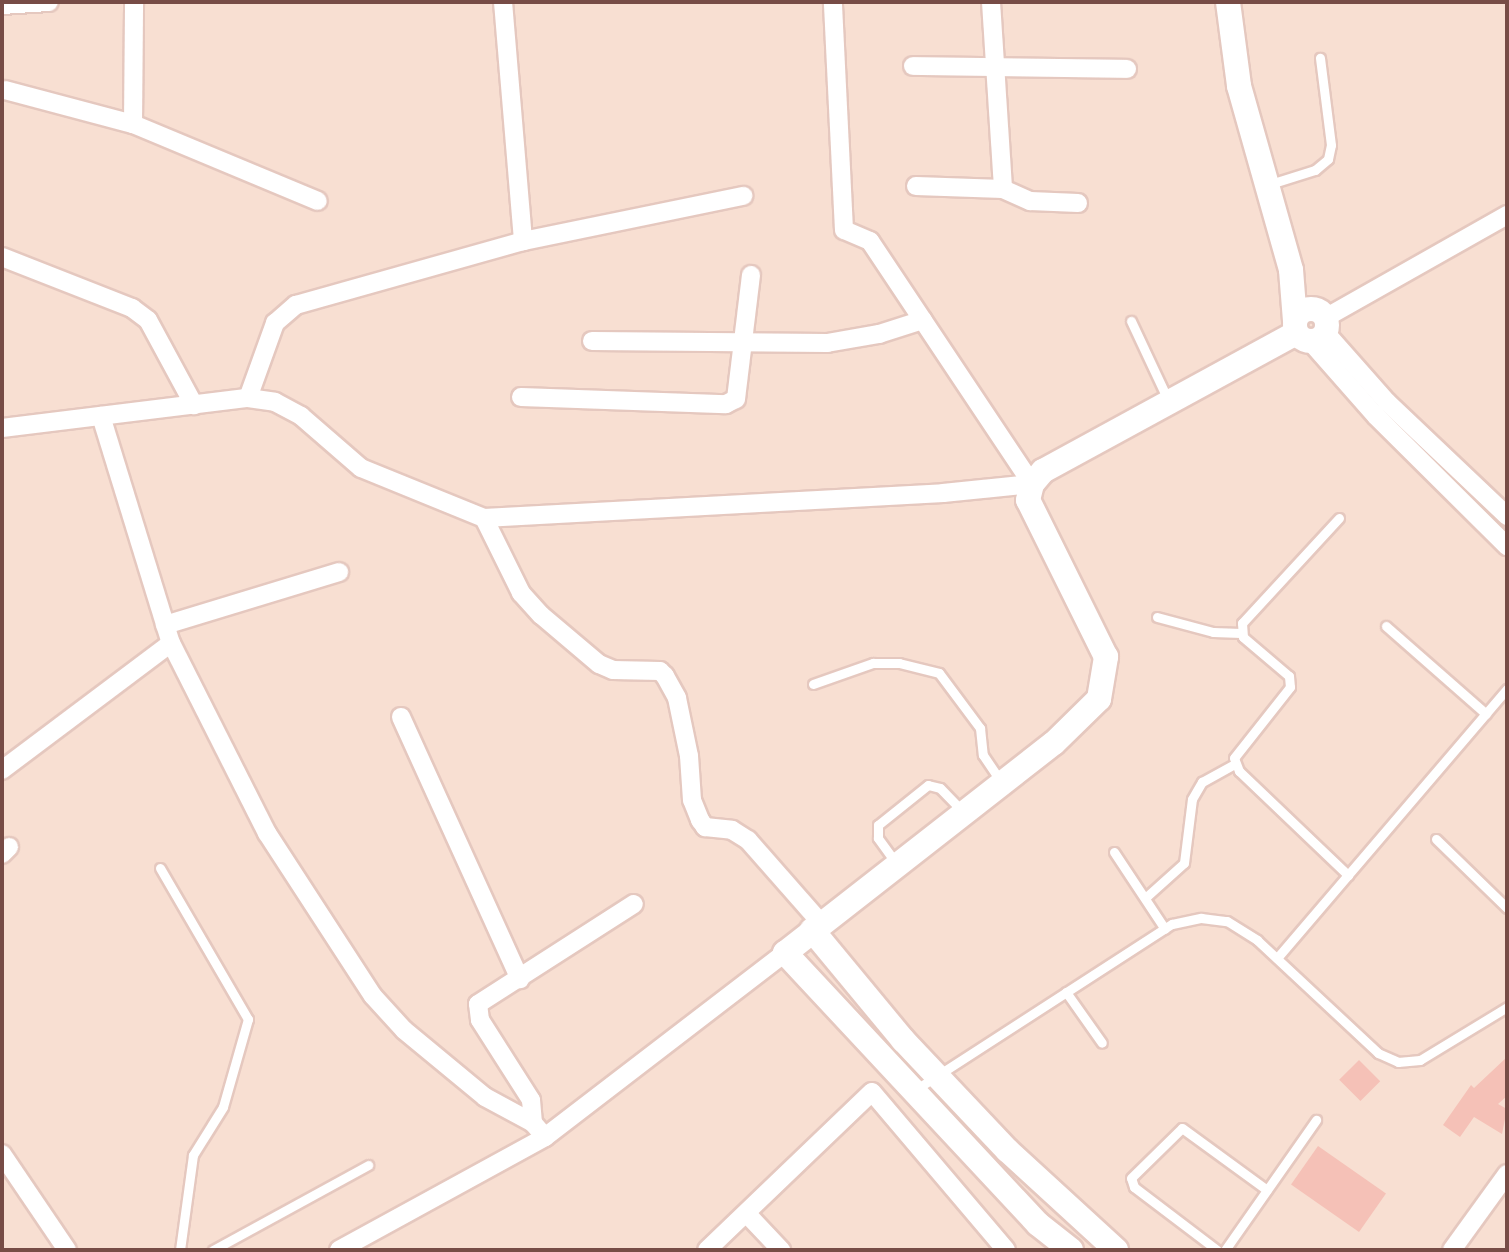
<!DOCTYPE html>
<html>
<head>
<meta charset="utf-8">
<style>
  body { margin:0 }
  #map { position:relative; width:1509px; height:1252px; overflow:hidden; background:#feece1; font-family:Signika,sans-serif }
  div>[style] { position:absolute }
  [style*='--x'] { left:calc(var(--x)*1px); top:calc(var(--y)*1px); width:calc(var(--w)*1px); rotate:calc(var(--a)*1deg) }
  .residential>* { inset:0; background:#f8dfd2; transform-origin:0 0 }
  .building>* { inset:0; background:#f5c1b7; transform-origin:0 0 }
  .roads { filter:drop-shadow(2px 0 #e5c8bf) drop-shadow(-2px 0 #e5c8bf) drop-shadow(0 2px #e5c8bf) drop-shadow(0 -2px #e5c8bf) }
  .lane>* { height:9px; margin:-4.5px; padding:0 4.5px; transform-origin:4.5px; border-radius:4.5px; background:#fff }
  .street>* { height:18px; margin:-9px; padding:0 9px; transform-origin:9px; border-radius:9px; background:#fff }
  .secondary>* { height:24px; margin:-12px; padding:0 12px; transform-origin:12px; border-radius:12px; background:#fff }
  .secondary>.ring { margin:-12px; padding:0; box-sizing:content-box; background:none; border:24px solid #fff; border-radius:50% }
  span { translate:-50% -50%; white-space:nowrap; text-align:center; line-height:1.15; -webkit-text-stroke:6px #fff1e9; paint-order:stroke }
  .frame { position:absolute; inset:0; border:4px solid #774c46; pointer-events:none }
</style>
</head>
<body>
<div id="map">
  <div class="residential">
    <div style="left:2px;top:2px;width:1505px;height:1248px"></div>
  </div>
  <div class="building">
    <div style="clip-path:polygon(1507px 1057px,1507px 1096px,1498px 1104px,1507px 1109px,1502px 1134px,1474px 1117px,1460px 1137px,1443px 1125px,1471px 1085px,1474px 1088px)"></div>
    <div style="left:1359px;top:1060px;width:30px;height:28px;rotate:45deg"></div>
    <div style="left:1318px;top:1146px;width:83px;height:47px;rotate:35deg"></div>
  </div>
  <div class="roads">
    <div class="lane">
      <div style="--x:1267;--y:185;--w:50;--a:-17.4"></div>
      <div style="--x:1315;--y:170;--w:17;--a:-40"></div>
      <div style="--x:1328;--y:159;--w:14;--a:-78"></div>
      <div style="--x:1331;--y:145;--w:88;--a:-97.2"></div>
      <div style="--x:1131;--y:321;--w:87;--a:64.9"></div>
      <div style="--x:1339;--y:518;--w:143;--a:132.7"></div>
      <div style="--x:1242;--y:623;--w:14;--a:86"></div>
      <div style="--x:1243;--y:637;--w:60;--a:40.3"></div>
      <div style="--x:1289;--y:676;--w:11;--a:85"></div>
      <div style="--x:1290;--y:687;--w:90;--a:128.3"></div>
      <div style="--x:1234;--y:758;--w:14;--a:69"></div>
      <div style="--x:1239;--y:771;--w:151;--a:43.7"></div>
      <div style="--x:1157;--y:617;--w:58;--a:15"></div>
      <div style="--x:1213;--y:632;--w:28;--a:2"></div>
      <div style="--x:1386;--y:626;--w:133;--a:41.3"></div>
      <div style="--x:813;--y:684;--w:64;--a:-19.3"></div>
      <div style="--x:873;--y:663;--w:26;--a:0"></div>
      <div style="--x:899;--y:663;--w:41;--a:14"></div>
      <div style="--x:939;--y:673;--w:69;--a:53.3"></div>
      <div style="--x:980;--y:728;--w:27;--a:84"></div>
      <div style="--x:983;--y:755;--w:32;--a:56"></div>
      <div style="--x:1436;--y:839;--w:99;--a:44.2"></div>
      <div style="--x:1114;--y:852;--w:92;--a:56.5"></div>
      <div style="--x:896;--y:863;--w:31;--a:-126"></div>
      <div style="--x:878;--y:838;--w:13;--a:-90"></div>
      <div style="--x:878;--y:825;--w:64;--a:-38.7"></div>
      <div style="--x:928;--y:785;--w:12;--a:14"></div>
      <div style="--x:940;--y:788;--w:33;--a:46"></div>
      <div style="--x:160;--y:868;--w:175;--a:59.8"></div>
      <div style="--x:248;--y:1019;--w:91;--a:105.9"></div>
      <div style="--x:223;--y:1107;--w:57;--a:122"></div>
      <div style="--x:193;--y:1155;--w:96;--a:97.8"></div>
      <div style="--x:1145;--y:898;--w:52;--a:-41.9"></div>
      <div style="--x:1184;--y:863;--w:64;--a:-82.9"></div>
      <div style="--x:1192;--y:799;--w:20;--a:-60"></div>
      <div style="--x:1202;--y:782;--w:38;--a:-29"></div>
      <div style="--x:1277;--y:958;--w:354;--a:-49.5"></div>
      <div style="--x:1066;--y:992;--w:62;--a:54.8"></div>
      <div style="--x:915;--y:1090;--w:306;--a:-32.9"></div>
      <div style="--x:1172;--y:924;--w:30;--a:-12"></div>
      <div style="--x:1201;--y:918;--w:26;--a:7"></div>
      <div style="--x:1227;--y:921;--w:36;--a:32"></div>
      <div style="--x:1257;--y:940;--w:166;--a:43"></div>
      <div style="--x:1378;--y:1053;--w:22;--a:24"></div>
      <div style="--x:1398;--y:1062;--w:22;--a:-5"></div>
      <div style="--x:1420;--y:1060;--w:102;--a:-31.3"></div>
      <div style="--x:213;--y:1250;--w:177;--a:-28.7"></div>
      <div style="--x:1217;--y:1250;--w:104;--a:-142.8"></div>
      <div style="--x:1134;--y:1187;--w:9;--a:-108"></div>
      <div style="--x:1131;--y:1178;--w:71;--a:-44.4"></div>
      <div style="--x:1182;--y:1128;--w:105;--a:36.1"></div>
      <div style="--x:1225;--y:1250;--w:159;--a:-55"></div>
    </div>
    <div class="street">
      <div style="--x:503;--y:2;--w:240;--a:85.2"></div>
      <div style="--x:991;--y:2;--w:187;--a:86.3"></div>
      <div style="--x:2;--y:5;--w:47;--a:-3.7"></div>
      <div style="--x:913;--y:66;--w:214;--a:0.8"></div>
      <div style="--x:5;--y:90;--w:132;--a:14.9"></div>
      <div style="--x:133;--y:124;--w:200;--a:22.6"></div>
      <div style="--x:133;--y:124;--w:122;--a:-89.5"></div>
      <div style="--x:916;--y:186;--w:87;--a:2"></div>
      <div style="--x:1003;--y:189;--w:30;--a:24"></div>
      <div style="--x:1030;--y:201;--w:48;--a:2.4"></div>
      <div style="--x:2;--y:257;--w:140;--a:21.4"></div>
      <div style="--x:132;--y:308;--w:20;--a:37"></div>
      <div style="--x:148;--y:320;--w:97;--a:61.6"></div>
      <div style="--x:1325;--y:318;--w:209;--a:-29.5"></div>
      <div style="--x:1325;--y:332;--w:94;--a:48.5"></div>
      <div style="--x:1387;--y:402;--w:166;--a:43.5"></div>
      <div style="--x:592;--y:341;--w:235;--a:0.5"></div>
      <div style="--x:827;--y:343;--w:53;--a:-9.8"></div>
      <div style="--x:879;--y:334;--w:46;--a:-17.7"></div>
      <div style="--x:1310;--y:341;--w:100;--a:48.7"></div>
      <div style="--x:1376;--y:416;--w:185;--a:44.8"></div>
      <div style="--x:521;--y:397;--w:205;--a:2"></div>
      <div style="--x:726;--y:404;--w:11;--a:-27"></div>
      <div style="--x:736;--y:399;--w:125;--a:-83.1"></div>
      <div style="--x:248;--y:398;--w:80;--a:-70.2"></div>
      <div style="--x:275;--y:323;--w:28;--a:-41"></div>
      <div style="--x:296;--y:305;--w:236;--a:-15.7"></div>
      <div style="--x:523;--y:241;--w:225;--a:-11.6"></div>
      <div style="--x:101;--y:416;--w:238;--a:72.9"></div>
      <div style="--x:171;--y:643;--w:213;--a:63.2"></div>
      <div style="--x:267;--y:833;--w:194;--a:57"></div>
      <div style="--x:373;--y:996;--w:46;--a:47.6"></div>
      <div style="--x:404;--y:1030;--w:105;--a:39.6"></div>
      <div style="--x:485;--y:1097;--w:55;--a:28.4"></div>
      <div style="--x:533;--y:1123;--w:18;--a:49"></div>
      <div style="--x:2;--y:428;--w:248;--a:-7"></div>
      <div style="--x:248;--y:398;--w:27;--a:8"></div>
      <div style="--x:275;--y:402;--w:30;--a:28"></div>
      <div style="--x:301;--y:416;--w:79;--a:40.9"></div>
      <div style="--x:361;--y:468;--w:133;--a:22.1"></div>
      <div style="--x:484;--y:518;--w:460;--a:-3.1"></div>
      <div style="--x:943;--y:493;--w:89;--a:-5.8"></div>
      <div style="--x:1032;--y:484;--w:292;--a:-123.7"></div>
      <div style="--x:870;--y:241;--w:28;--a:-157"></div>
      <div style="--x:844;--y:230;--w:228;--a:-92.8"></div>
      <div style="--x:484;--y:518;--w:84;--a:63.7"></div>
      <div style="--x:521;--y:593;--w:30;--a:48"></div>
      <div style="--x:541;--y:615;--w:76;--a:40.2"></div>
      <div style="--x:599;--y:664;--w:15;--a:23"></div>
      <div style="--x:613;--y:670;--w:47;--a:1.2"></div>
      <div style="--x:660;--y:671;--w:7;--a:45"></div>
      <div style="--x:665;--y:676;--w:25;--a:61"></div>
      <div style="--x:677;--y:698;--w:59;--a:78.3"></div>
      <div style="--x:689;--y:756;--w:44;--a:86.1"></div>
      <div style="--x:692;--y:800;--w:22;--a:68"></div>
      <div style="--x:700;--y:820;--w:9;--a:54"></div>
      <div style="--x:705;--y:827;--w:27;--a:6"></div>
      <div style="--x:732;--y:830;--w:19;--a:32"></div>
      <div style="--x:748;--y:840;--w:111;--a:48.7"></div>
      <div style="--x:165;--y:625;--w:182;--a:-16.9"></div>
      <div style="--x:401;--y:717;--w:288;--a:65.6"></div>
      <div style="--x:2;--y:770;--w:211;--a:-36.9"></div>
      <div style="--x:2;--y:854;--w:10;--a:-45"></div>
      <div style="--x:533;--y:1123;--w:23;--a:-95"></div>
      <div style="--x:531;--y:1100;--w:95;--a:-122.5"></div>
      <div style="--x:480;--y:1020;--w:16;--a:-97"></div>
      <div style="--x:478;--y:1004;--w:185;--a:-32.7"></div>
      <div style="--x:2;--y:1154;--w:116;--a:55.9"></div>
      <div style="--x:747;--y:1214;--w:50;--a:46.6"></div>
      <div style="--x:339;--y:1250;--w:235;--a:-28.7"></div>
      <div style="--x:545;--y:1137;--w:302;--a:-37.5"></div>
      <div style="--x:707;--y:1250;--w:228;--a:-43.8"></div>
      <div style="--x:872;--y:1092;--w:207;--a:49.7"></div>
      <div style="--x:1452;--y:1250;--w:94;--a:-54.1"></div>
    </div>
    <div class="secondary">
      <div style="--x:1228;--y:2;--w:85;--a:82.5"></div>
      <div style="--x:1239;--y:86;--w:191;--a:74.2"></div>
      <div style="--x:1291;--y:270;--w:51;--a:85.5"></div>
      <div class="ring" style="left:1295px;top:309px;width:8px;height:8px"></div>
      <div style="--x:812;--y:930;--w:143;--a:50.4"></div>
      <div style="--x:903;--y:1040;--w:151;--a:46.6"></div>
      <div style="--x:1007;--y:1150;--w:148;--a:42.5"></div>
      <div style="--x:1071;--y:1250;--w:42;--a:-141.8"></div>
      <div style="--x:1038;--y:1224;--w:371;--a:-133"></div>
      <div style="--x:785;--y:953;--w:341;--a:-38"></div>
      <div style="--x:1054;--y:743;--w:63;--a:-44.4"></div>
      <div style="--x:1099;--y:699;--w:43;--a:-80.5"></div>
      <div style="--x:1106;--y:657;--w:175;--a:-116.4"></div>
      <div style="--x:1028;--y:500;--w:16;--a:-76"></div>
      <div style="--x:1032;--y:484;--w:17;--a:-50"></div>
      <div style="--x:1043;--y:471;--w:288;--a:-28.6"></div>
    </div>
  </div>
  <div class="frame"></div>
</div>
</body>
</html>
